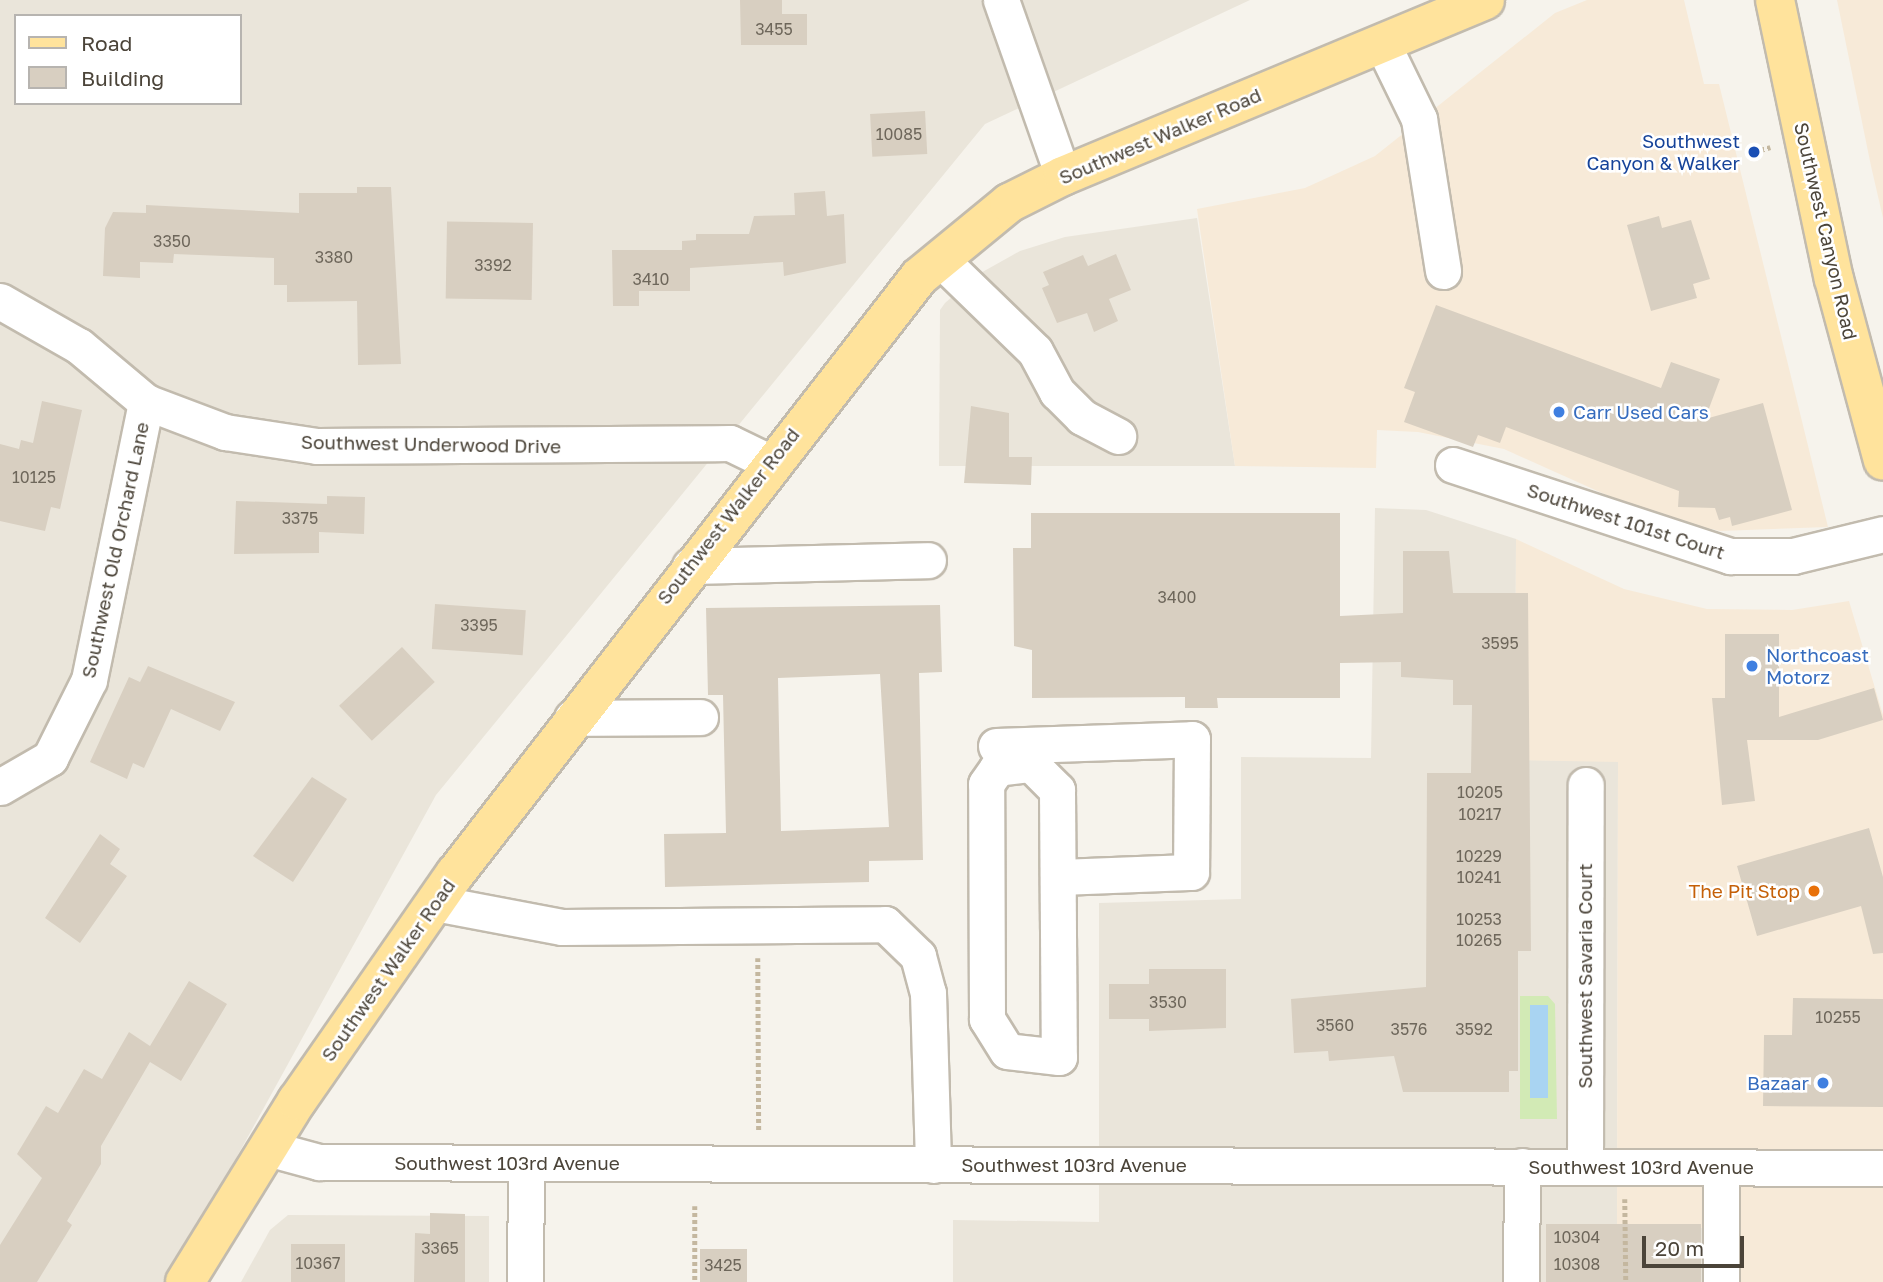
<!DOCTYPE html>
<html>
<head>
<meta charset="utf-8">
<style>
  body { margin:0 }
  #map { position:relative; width:1883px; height:1282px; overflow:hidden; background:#f6f3ec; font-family:"Golos Text",sans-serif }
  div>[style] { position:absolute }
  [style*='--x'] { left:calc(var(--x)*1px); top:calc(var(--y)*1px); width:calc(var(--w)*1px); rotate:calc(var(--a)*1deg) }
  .residential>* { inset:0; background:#eae5da }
  .commercial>* { inset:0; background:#f7ead8 }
  .green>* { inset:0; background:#d2eab5 }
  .water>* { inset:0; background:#a9d4f2; transform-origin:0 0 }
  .building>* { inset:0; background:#d8cfc1; transform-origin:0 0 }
  .path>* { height:4.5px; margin-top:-2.25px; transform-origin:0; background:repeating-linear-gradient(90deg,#c4b79f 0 3.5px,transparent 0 7px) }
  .roads { filter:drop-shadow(2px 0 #c2bbae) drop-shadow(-2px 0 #c2bbae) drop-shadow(0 2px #c2bbae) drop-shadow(0 -2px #c2bbae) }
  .minor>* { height:35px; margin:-17.5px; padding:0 17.5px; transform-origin:17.5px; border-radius:17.5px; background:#fff }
  .major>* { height:38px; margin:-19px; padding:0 19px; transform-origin:19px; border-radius:19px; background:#ffe39c }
  .dots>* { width:19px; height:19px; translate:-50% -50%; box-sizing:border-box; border:4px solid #fff; border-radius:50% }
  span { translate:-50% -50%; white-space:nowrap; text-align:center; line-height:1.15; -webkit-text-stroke:5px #fff; paint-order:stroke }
  .number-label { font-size:16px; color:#6e675b }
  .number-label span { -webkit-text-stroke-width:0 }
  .street-label { font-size:19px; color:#4b4439 }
  .transit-label { font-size:19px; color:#164399 }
  .right { translate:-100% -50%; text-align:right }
  .shop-label { font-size:19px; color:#366cbe }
  .left { translate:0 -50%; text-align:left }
  .food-label { font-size:19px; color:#c56008 }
  .legend { position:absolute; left:14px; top:14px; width:228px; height:91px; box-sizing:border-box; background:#fff; border:2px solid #b7b4b0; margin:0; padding:9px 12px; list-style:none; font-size:21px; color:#4b4439 }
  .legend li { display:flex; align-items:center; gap:14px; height:35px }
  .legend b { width:35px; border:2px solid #b7b4b0 }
  .scale { position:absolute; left:1642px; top:1236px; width:102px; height:32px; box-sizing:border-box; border:4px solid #4b4439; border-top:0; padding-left:9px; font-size:21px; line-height:24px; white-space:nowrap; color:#4b4439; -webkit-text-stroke:5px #fff; paint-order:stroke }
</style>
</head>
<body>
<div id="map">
  <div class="residential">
    <div style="clip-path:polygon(evenodd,0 0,1250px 0,985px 124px,436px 795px,168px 1282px,0 1282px,0 0,16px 16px,240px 16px,240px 103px,16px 103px,16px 16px)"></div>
    <div style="clip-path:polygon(1197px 218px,1235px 466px,939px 466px,940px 310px,945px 303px,977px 275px,1020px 251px,1065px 237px)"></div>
    <div style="clip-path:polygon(1375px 508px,1426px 510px,1516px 539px,1515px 760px,1618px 761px,1617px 1227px,1710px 1228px,1709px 1282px,953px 1282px,953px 1220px,1099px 1222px,1099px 903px,1241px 899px,1241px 757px,1371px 758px)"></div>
    <div style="clip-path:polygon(288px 1215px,489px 1216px,489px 1282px,241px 1282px,270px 1230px)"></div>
  </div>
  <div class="commercial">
    <div style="clip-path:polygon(1587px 0,1684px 0,1704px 84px,1719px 84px,1828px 527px,1720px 531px,1651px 515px,1504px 449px,1418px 432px,1377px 430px,1376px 468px,1235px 466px,1197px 209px,1305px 188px,1375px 156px,1555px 13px)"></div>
    <div style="clip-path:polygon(1837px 0,1883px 0,1883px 218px,1871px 166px)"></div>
    <div style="clip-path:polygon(1516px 539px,1624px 589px,1707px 609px,1792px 610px,1849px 601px,1883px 715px,1883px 1282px,1709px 1282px,1709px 1228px,1617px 1227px,1618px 762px,1515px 760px)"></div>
  </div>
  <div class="green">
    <div style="clip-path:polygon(1520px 996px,1548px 996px,1555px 1004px,1557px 1119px,1520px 1119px)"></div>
  </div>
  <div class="water">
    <div style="left:1530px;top:1005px;width:18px;height:93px"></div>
  </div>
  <div class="building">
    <div style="clip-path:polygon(740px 0,782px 0,782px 14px,807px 14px,807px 45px,741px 45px)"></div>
    <div style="left:925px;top:111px;width:43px;height:55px;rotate:87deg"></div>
    <div style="clip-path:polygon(357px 187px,391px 187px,401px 364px,358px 365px,357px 301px,287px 302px,287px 285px,274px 285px,274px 258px,174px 254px,173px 263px,140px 262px,140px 278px,103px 276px,105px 228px,113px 212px,146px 213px,146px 205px,299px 213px,299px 193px,357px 193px)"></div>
    <div style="clip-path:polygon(825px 191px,827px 216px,844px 214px,846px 263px,784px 276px,783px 262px,690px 268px,690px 291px,639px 291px,639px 306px,613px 306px,612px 250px,682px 250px,682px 241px,696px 240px,696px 234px,749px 234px,754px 216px,795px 215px,794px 193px)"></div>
    <div style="clip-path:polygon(1659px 216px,1662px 228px,1691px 220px,1710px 279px,1693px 284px,1697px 298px,1651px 311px,1627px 225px)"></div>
    <div style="left:533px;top:223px;width:77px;height:86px;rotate:91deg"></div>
    <div style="clip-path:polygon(1116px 254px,1131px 290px,1109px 299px,1118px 321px,1094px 332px,1087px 313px,1057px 323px,1042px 288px,1049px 285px,1043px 272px,1083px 255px,1088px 266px)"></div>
    <div style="clip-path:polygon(1436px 305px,1661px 388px,1671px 362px,1720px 379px,1705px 419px,1763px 403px,1792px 510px,1732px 526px,1730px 517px,1719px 520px,1715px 508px,1678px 507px,1679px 491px,1506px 427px,1500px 443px,1478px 435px,1473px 447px,1404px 422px,1415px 392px,1404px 388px)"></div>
    <div style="clip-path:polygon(42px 401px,82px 410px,60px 509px,51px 507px,45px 531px,0 521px,0 444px,19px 449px,21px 440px,33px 443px)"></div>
    <div style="clip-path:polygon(971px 406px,1009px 413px,1009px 457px,1032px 457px,1031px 485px,964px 483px)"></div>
    <div style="clip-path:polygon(327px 496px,365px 497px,364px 534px,319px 532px,319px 553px,234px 554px,236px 501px,327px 504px)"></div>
    <div style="clip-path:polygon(1031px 513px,1340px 513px,1340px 616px,1403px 613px,1403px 551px,1449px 551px,1453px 593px,1528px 593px,1531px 951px,1518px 951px,1518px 1071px,1509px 1071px,1509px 1092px,1403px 1092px,1394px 1056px,1329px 1061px,1328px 1051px,1294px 1053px,1291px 999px,1426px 987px,1427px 773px,1471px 773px,1472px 705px,1453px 705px,1453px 680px,1401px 677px,1401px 662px,1340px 663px,1340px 698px,1217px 698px,1218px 708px,1185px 708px,1185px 697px,1032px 698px,1032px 650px,1014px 646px,1013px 548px,1031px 548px)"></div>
    <div style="left:435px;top:604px;width:91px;height:45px;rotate:4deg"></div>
    <div style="clip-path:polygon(evenodd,940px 605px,942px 672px,919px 673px,923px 860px,869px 861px,869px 882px,665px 887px,664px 834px,726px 833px,723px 695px,708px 695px,706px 608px,940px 605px,880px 674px,889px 827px,781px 831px,778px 678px,880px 674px)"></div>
    <div style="clip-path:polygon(1725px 634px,1779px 634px,1779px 717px,1874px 688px,1883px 720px,1818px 740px,1747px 740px,1755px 801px,1722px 805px,1712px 698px,1725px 698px)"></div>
    <div style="left:402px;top:647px;width:48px;height:86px;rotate:47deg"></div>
    <div style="clip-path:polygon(148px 666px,235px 702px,220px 731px,171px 709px,144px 768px,133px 763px,127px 779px,90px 762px,129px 677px,140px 682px)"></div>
    <div style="clip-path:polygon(312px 777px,347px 799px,293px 882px,253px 856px)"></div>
    <div style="clip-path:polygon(1869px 828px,1883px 877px,1883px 953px,1873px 954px,1861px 906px,1757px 936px,1737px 866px)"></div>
    <div style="clip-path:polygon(100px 834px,120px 849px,110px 864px,127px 876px,80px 943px,45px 918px)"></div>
    <div style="clip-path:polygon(1149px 969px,1226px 969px,1226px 1028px,1149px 1031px,1149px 1019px,1109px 1019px,1109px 984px,1149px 984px)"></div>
    <div style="clip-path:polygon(189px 981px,227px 1004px,181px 1081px,150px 1062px,101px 1146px,101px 1164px,67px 1221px,72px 1225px,37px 1282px,0 1282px,0 1245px,42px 1178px,17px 1154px,46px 1106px,58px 1113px,84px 1069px,102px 1079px,129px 1032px,150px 1046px)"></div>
    <div style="clip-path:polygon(1793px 998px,1883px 999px,1883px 1107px,1763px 1106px,1764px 1035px,1792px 1035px)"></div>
    <div style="clip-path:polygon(430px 1213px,465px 1214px,465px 1282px,414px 1282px,415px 1233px,430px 1234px)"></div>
    <div style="left:1701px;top:1224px;width:58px;height:155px;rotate:90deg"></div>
    <div style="left:291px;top:1244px;width:54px;height:38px"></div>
    <div style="left:700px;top:1249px;width:47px;height:33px"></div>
  </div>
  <div class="path">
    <div style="--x:1754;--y:152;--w:17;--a:-17"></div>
    <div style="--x:758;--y:958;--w:173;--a:89.7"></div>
    <div style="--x:1625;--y:1199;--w:83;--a:89.3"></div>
    <div style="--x:695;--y:1206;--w:76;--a:90"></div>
  </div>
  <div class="roads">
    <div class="minor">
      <div style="--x:1001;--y:0;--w:187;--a:70.6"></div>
      <div style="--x:1382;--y:43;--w:85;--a:64"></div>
      <div style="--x:1419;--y:119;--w:154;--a:81"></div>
      <div style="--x:940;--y:259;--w:132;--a:44.1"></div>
      <div style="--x:1035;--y:351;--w:47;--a:61.8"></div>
      <div style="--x:1057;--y:392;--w:35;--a:45"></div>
      <div style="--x:1082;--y:417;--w:41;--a:27.8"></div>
      <div style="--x:0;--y:301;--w:91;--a:29.7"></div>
      <div style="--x:79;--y:346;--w:87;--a:39.9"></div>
      <div style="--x:146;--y:402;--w:85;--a:20.8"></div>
      <div style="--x:225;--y:432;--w:93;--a:8.7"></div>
      <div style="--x:317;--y:446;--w:413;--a:-0.4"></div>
      <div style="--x:730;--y:443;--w:43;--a:26"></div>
      <div style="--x:1453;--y:465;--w:292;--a:18.2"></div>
      <div style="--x:1730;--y:556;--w:63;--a:0"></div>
      <div style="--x:1793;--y:556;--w:93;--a:-13.7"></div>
      <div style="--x:690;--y:566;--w:238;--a:-1.4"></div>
      <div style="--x:572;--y:718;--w:128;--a:-0.4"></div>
      <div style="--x:996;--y:746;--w:196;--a:-2"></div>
      <div style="--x:1192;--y:739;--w:133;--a:90.4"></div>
      <div style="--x:1191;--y:872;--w:133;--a:177.8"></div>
      <div style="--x:1031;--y:764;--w:37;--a:45"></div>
      <div style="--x:1057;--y:790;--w:267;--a:89.6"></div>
      <div style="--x:1059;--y:1057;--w:52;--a:-173.4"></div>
      <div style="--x:1007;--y:1051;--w:38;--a:-122"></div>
      <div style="--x:987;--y:1019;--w:235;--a:-90.2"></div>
      <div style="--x:986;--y:784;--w:19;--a:-55"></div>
      <div style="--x:997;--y:768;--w:34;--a:-7"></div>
      <div style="--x:0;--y:787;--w:58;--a:-30.1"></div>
      <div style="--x:50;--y:758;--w:87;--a:-63.4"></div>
      <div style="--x:89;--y:680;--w:284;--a:-78.4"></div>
      <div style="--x:435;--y:903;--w:129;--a:10.7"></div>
      <div style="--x:562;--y:927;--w:323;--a:-0.5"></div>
      <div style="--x:885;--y:924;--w:46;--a:44.1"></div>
      <div style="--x:918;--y:956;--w:38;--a:75"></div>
      <div style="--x:928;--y:993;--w:172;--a:88.3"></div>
      <div style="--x:267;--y:1148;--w:54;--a:15.1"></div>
      <div style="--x:319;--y:1162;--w:1564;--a:0.22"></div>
      <div style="--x:1585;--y:1167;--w:382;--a:-89.9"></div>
      <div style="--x:525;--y:1282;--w:118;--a:-89.5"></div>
      <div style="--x:1521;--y:1282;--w:116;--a:-89.5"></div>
      <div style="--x:1721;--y:1282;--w:115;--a:-90"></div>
    </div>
    <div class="major">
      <div style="--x:1775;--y:0;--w:285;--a:78.1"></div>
      <div style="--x:1834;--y:279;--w:188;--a:74.9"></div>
      <div style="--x:185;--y:1282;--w:213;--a:-58.3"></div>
      <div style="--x:297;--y:1101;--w:277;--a:-55.2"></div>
      <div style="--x:455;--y:874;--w:756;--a:-52.14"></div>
      <div style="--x:919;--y:277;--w:117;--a:-39.4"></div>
      <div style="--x:1009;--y:203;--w:60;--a:-26.6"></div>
      <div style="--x:1063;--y:176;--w:457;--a:-22.6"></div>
    </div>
  </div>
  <div class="dots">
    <div style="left:1754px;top:152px;background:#1a4fb4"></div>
    <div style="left:1559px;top:412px;background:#3f7fe0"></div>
    <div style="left:1752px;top:666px;background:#3f7fe0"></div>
    <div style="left:1814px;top:891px;background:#e8710a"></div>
    <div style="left:1823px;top:1083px;background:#3f7fe0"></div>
  </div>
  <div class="number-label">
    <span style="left:774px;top:29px">3455</span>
    <span style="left:899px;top:134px">10085</span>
    <span style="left:172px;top:241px">3350</span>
    <span style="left:334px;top:257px">3380</span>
    <span style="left:493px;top:265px">3392</span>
    <span style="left:651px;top:279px">3410</span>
    <span style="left:34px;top:477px">10125</span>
    <span style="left:300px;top:518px">3375</span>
    <span style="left:1177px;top:597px">3400</span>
    <span style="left:479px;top:625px">3395</span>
    <span style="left:1500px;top:643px">3595</span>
    <span style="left:1480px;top:792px">10205</span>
    <span style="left:1480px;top:814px">10217</span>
    <span style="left:1479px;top:856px">10229</span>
    <span style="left:1479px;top:877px">10241</span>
    <span style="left:1479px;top:919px">10253</span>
    <span style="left:1479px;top:940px">10265</span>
    <span style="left:1168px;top:1002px">3530</span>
    <span style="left:1838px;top:1017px">10255</span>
    <span style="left:1335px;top:1025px">3560</span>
    <span style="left:1409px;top:1029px">3576</span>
    <span style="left:1474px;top:1029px">3592</span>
    <span style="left:1577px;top:1237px">10304</span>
    <span style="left:440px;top:1248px">3365</span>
    <span style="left:318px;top:1263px">10367</span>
    <span style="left:1577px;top:1264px">10308</span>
    <span style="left:723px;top:1265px">3425</span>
  </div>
  <div class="street-label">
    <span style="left:1160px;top:136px;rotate:-23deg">Southwest Walker Road</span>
    <span style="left:1826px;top:231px;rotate:77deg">Southwest Canyon Road</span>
    <span style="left:431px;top:444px;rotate:1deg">Southwest Underwood Drive</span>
    <span style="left:728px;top:516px;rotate:-52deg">Southwest Walker Road</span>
    <span style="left:1626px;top:521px;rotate:18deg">Southwest 101st Court</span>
    <span style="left:115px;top:550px;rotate:-78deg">Southwest Old Orchard Lane</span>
    <span style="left:388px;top:970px;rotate:-55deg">Southwest Walker Road</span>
    <span style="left:1585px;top:976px;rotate:-90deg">Southwest Savaria Court</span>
    <span style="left:507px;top:1163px">Southwest 103rd Avenue</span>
    <span style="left:1074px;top:1165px">Southwest 103rd Avenue</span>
    <span style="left:1641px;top:1167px">Southwest 103rd Avenue</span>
  </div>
  <div class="transit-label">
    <span class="right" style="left:1740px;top:152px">Southwest<br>Canyon &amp; Walker</span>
  </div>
  <div class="shop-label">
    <span class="left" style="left:1573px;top:412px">Carr Used Cars</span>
    <span class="left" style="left:1766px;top:666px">Northcoast<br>Motorz</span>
    <span class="right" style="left:1809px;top:1083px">Bazaar</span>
  </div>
  <div class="food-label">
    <span class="right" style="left:1800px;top:891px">The Pit Stop</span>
  </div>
  <ul class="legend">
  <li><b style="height:9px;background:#ffe39c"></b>Road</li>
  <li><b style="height:19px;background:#d8cfc1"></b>Building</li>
  </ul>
  <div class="scale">20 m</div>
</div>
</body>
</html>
